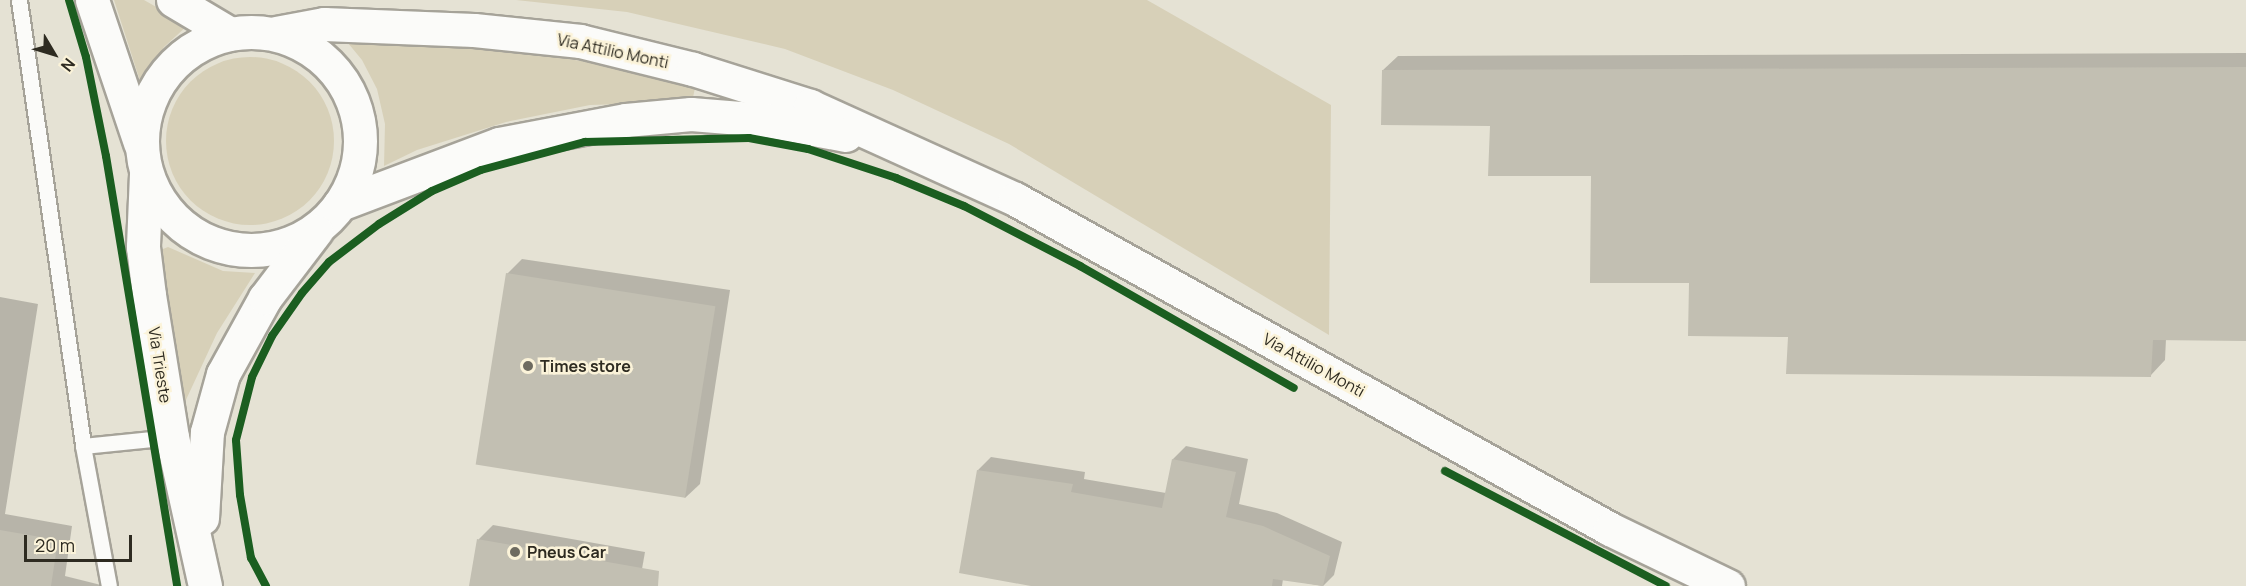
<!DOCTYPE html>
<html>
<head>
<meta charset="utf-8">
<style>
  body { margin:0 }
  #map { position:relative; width:2246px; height:586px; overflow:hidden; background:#e5e2d4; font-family:Manrope,sans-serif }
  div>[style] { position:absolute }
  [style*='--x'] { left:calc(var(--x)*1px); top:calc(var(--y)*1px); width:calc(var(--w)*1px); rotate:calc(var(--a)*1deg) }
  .green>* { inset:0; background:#d7d0b8 }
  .round { border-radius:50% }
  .shadow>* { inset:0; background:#0003 }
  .building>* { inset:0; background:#c2bfb2; transform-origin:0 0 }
  .roads { filter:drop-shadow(2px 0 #a6a399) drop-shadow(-2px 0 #a6a399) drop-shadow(0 2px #a6a399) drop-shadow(0 -2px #a6a399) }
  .lane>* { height:15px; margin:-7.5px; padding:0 7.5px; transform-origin:7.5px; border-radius:7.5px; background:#fbfbf9 }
  .secondary>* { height:33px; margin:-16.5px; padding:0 16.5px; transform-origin:16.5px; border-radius:16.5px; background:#fbfbf9 }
  .secondary>.ring { margin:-16.5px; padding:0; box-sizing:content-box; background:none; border:33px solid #fbfbf9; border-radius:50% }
  .cycleway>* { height:8px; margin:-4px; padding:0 4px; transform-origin:4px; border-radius:4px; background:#1b5e20 }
  .dots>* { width:16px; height:16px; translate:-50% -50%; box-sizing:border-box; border:3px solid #fbf3d9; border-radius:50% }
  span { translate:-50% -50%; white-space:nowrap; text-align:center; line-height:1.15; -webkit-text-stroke:5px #fbf3d9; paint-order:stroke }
  .street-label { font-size:16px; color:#2e2b21 }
  .poi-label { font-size:16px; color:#2e2b21; font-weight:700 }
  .left { translate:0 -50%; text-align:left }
  .north { position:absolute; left:24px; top:24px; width:60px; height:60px; -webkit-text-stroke:4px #fbf3d9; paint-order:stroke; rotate:128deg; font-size:16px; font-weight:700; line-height:24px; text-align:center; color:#2e2b21 }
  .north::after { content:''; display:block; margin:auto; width:21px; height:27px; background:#2e2b21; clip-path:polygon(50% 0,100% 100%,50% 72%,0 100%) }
  .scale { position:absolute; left:24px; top:535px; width:108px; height:27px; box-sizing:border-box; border:3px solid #2e2b21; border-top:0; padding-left:8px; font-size:18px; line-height:21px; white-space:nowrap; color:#2e2b21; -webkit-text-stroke:4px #fbf3d9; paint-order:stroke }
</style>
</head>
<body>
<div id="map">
  <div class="green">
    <div style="clip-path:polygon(114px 0,144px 0,188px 25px,164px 47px,142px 87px)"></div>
    <div style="clip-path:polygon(516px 0,1147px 0,1331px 105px,1329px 335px,1009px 144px,893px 90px,785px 49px,627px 12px)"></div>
    <div style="clip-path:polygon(343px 37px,444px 41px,595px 63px,695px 88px,692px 102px,590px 105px,506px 122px,417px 150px,384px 166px,385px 124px,377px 89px,362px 60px)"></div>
    <div class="round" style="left:166px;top:57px;width:168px;height:168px"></div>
    <div style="clip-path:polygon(168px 247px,223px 271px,255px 273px,217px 333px,185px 402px,158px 251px)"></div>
  </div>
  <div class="shadow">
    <div style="clip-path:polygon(2246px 53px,2246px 340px,2166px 339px,2165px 360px,2151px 375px,1789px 336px,1592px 175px,1383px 70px,1398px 56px)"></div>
    <div style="clip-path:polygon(522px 259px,730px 290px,700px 484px,685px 498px,507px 274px)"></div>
    <div style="clip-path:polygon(0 297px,38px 304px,5px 514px,72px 526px,65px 576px,105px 586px,0 586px)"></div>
    <div style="clip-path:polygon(1186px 446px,1248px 459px,1239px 504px,1277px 513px,1342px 542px,1334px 575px,1323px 586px,1283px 579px,1282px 586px,1039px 586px,978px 470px,991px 457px,1085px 472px,1084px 479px,1166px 493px,1173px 459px)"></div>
    <div style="clip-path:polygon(493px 525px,645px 552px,639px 586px,471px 586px,479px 539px)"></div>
  </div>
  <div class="building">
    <div style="clip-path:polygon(2246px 67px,2246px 341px,2153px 340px,2151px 377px,1786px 374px,1788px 337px,1688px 336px,1689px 283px,1590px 283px,1591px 176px,1488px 176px,1490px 126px,1381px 125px,1382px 70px)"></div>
    <div style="left:506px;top:273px;width:212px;height:194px;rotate:9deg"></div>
    <div style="clip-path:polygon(1172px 459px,1236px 472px,1226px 517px,1263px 526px,1330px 556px,1323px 586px,1273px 579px,1272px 586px,1031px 586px,959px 573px,977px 470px,1073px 484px,1071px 492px,1162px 508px)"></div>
    <div style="clip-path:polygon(0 530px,58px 540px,51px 586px,0 586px)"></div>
    <div style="clip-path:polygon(477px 539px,659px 571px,658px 586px,469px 586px)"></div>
  </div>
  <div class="roads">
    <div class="lane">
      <div style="--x:19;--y:0;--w:451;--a:81.8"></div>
      <div style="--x:83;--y:446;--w:142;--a:79.5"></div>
      <div style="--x:83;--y:446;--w:89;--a:-5.8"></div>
    </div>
    <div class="secondary">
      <div style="--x:92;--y:0;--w:151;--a:71.4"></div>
      <div style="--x:173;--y:0;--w:66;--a:30.8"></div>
      <div class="ring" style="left:142px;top:32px;width:185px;height:185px"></div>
      <div style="--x:276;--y:33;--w:49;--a:-10.6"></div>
      <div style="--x:324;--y:24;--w:150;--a:2.3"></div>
      <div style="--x:474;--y:30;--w:107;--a:5.9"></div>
      <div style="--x:580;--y:41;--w:116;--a:13.9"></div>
      <div style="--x:693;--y:69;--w:123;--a:17.5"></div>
      <div style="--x:810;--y:106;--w:225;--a:24.4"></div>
      <div style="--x:1015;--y:199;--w:680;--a:29.01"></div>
      <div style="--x:1610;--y:529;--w:131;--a:25.8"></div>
      <div style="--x:146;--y:174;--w:73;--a:92.4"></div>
      <div style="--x:143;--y:247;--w:48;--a:82.9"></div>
      <div style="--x:149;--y:295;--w:144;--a:80.8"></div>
      <div style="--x:172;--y:437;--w:153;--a:77.5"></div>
      <div style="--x:340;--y:204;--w:170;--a:-20.7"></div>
      <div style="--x:499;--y:144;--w:129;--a:-10.7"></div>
      <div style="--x:626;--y:120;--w:65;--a:-5.3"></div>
      <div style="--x:691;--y:114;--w:74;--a:4.6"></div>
      <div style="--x:765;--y:120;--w:82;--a:10.5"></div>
      <div style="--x:202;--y:518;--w:86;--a:-86.7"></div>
      <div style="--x:207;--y:432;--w:60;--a:-74.6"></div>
      <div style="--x:223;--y:374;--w:87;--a:-61.1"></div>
      <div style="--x:265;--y:298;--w:84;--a:-52.7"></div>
    </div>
  </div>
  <div class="cycleway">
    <div style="--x:69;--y:0;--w:59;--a:73.4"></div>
    <div style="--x:86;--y:57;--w:101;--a:78.6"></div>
    <div style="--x:106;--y:156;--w:436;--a:80.6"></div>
    <div style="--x:1445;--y:471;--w:249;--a:27.5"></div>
    <div style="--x:266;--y:586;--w:32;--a:-118"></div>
    <div style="--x:251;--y:558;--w:64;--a:-99.9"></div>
    <div style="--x:240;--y:495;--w:55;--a:-94.2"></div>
    <div style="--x:236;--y:440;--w:65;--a:-75.7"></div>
    <div style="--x:252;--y:377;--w:46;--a:-64"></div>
    <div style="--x:272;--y:336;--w:52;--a:-55.1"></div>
    <div style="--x:302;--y:293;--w:41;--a:-48.9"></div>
    <div style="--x:329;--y:262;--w:63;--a:-37.2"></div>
    <div style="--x:379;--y:224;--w:62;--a:-31.9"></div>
    <div style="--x:432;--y:191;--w:53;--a:-23.2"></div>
    <div style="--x:481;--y:170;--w:108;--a:-15.1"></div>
    <div style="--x:585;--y:142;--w:164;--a:-1.4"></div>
    <div style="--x:749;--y:138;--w:60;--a:10.6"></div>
    <div style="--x:808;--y:149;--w:93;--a:18.2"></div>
    <div style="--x:896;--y:178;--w:74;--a:22.4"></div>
    <div style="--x:964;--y:206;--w:131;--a:27.3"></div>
    <div style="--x:1080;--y:266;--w:246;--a:29.7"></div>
  </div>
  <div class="dots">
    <div style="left:528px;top:366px;background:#6e6b60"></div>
    <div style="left:515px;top:552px;background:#6e6b60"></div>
  </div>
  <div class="street-label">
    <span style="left:613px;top:51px;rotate:12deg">Via Attilio Monti</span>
    <span style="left:160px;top:365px;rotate:81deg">Via Trieste</span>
    <span style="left:1314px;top:365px;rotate:29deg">Via Attilio Monti</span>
  </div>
  <div class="poi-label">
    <span class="left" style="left:540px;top:366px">Times store</span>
    <span class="left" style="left:527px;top:552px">Pneus Car</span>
  </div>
  <div class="north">N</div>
  <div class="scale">20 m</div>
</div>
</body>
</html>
